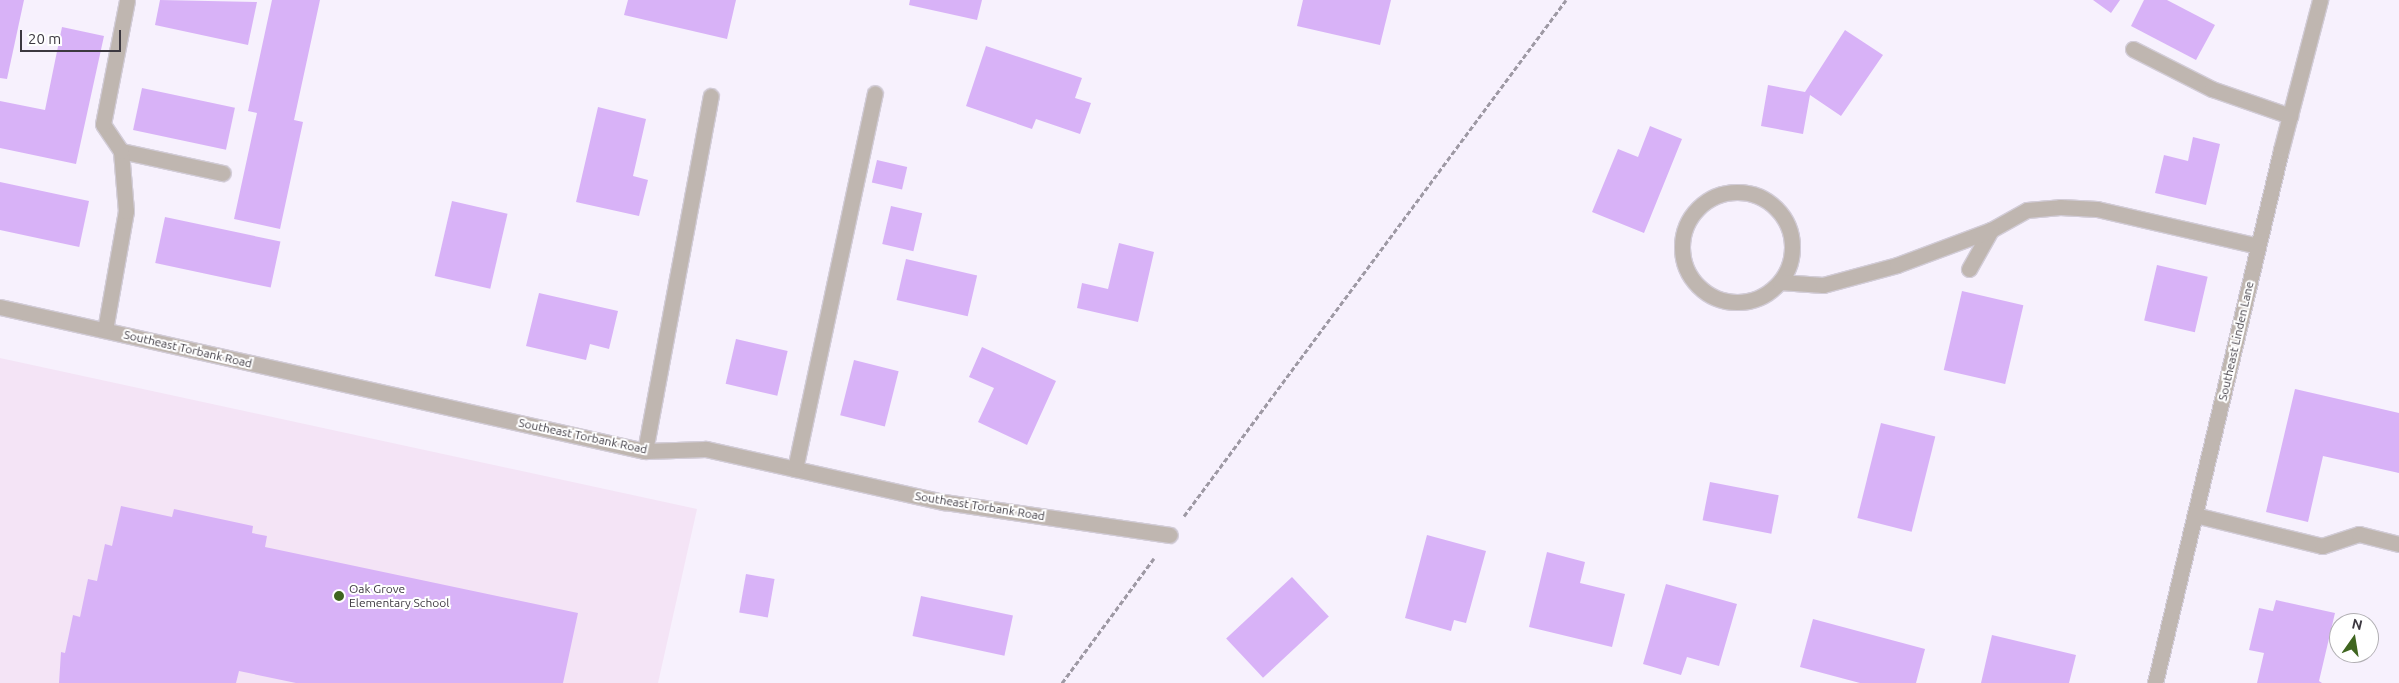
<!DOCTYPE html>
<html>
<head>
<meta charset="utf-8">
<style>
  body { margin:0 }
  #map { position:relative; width:2399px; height:683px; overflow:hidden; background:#f7f1fd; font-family:Ubuntu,sans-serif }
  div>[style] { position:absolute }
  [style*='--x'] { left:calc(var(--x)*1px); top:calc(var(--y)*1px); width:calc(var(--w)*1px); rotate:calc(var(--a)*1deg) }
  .education>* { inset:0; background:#f4e4f6 }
  .building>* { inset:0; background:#d8b2f7; transform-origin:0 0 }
  .path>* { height:3px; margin-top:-1.5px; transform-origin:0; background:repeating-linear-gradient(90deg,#9e99a4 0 5px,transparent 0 7.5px) }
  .roads { filter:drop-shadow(1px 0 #d2ccd7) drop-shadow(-1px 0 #d2ccd7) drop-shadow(0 1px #d2ccd7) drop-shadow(0 -1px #d2ccd7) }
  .minor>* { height:15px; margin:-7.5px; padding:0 7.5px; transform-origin:7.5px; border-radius:7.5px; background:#bfb6b0 }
  .minor>.ring { margin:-7.5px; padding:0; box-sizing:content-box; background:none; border:15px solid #bfb6b0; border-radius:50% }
  .dots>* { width:14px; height:14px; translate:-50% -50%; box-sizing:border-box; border:2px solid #fff; border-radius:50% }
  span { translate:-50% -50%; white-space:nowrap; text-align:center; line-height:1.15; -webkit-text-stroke:4px #fff; paint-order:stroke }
  .street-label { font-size:12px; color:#3c3840 }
  .poi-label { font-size:12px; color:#3c3840 }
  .left { translate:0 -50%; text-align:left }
  .north { position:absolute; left:2329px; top:613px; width:50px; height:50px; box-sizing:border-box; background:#fff; border:1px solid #b1afb3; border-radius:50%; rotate:13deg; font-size:14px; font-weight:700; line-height:20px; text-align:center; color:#3c3840 }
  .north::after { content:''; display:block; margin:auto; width:18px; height:22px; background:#3f651f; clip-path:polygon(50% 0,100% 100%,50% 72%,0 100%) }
  .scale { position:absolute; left:20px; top:30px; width:101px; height:22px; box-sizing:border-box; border:2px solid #3c3840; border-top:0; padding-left:6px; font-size:15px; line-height:18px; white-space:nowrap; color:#3c3840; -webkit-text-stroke:4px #fff; paint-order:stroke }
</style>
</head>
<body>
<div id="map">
  <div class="education">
    <div style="clip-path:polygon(0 358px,697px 509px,658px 683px,0 683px)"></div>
  </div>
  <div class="building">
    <div style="clip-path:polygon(0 0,24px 0,7px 79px,0 78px)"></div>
    <div style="clip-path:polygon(160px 0,257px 2px,248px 45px,155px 25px)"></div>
    <div style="clip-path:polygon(272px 0,320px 0,294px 120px,303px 122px,280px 229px,234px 219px,257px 113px,248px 111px)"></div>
    <div style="clip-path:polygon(628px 0,736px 0,727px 39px,624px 15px)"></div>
    <div style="clip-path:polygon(910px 0,982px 0,977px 20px,909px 5px)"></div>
    <div style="clip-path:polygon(1303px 0,1391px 0,1380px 45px,1297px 26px)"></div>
    <div style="clip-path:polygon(2093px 0,2120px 0,2111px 13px)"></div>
    <div style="clip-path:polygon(2144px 0,2167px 0,2215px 25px,2196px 60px,2131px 26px)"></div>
    <div style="clip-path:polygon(62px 27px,104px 36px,76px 164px,0 148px,0 101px,45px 110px)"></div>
    <div style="clip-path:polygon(1845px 30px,1883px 55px,1841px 116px,1810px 95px,1803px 134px,1761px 126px,1768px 85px,1805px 92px)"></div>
    <div style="clip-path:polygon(986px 46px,1082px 78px,1075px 98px,1091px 103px,1080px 134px,1036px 119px,1032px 129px,966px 106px)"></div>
    <div style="left:142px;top:88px;width:95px;height:43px;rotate:12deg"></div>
    <div style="clip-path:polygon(598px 107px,646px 119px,633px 176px,648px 180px,639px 216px,576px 202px)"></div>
    <div style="clip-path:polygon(1650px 126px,1682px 139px,1644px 233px,1592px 212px,1618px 149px,1638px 157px)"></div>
    <div style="clip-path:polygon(2193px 137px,2220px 144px,2206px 205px,2155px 193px,2164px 155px,2188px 161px)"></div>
    <div style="left:877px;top:160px;width:31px;height:23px;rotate:13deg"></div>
    <div style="left:0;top:182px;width:91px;height:47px;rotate:12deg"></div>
    <div style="left:452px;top:201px;width:57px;height:77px;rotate:13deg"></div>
    <div style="left:891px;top:206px;width:32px;height:39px;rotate:13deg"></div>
    <div style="left:165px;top:217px;width:118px;height:47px;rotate:12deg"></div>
    <div style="clip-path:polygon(1119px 243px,1154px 252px,1138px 322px,1077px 308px,1082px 283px,1108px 289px)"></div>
    <div style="left:906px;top:259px;width:73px;height:42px;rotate:13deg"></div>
    <div style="left:2157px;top:265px;width:52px;height:57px;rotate:13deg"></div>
    <div style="left:1962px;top:291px;width:63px;height:81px;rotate:13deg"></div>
    <div style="clip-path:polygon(539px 293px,618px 311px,609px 349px,590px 344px,586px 360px,526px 346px)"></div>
    <div style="left:736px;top:339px;width:53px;height:46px;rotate:13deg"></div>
    <div style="clip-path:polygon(982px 347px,1056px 381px,1027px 445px,978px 422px,994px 388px,969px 377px)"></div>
    <div style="left:854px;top:360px;width:46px;height:57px;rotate:14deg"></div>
    <div style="clip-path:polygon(2295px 389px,2399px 413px,2399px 473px,2323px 456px,2308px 522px,2266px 512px)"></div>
    <div style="left:1881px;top:423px;width:56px;height:98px;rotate:14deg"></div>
    <div style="left:1710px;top:482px;width:70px;height:39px;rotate:11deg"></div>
    <div style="clip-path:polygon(121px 506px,172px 517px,174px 509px,253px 526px,252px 533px,267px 536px,265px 547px,578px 613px,563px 683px,296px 683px,239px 671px,236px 683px,59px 683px,61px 652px,65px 653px,73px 615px,80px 617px,88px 579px,97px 581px,105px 544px,112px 546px)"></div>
    <div style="clip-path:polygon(1427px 535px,1486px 551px,1466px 623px,1454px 620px,1451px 631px,1405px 618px)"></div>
    <div style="clip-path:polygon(1547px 552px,1585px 562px,1580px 583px,1625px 594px,1612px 647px,1529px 627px)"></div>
    <div style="left:746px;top:574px;width:29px;height:39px;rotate:10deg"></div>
    <div style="left:1292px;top:577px;width:54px;height:90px;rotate:47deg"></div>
    <div style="clip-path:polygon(1666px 584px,1737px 604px,1719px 666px,1687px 657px,1681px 675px,1643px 664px)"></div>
    <div style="left:921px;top:596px;width:94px;height:41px;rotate:12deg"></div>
    <div style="clip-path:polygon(2276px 600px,2335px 613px,2319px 681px,2322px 683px,2257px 683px,2264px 653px,2249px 650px,2259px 608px,2273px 611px)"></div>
    <div style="clip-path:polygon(1813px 619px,1925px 649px,1916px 683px,1860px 683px,1800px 667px)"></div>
    <div style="clip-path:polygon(1992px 635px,2076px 655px,2069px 683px,1981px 683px)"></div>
  </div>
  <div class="path">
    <div style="--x:1184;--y:516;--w:642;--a:-53.49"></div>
    <div style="--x:1062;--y:683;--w:155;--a:-53.6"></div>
  </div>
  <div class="roads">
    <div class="minor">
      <div style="--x:2133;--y:49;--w:89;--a:26.9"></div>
      <div style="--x:2212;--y:89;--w:83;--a:19.1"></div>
      <div style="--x:121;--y:151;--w:104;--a:12.2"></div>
      <div class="ring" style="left:1682px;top:192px;width:95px;height:95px"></div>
      <div style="--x:1969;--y:269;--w:45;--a:-60.6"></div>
      <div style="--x:1991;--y:230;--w:41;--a:-29.1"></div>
      <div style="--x:2027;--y:210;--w:33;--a:-5"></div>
      <div style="--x:2060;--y:207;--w:37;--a:3"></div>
      <div style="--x:2097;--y:209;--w:165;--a:12.9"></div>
      <div style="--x:1780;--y:282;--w:43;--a:4"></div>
      <div style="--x:1823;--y:285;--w:77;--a:-15.1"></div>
      <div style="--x:1897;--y:265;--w:100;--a:-20.4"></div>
      <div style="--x:0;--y:307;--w:661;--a:12.59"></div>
      <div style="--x:645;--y:451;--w:61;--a:-1.9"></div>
      <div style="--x:706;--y:449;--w:244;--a:12.6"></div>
      <div style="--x:944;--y:502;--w:228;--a:8.3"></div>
      <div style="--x:105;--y:330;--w:121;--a:-80"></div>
      <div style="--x:126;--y:211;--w:60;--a:-94.8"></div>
      <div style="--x:121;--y:151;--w:32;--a:-124"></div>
      <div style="--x:103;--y:124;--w:126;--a:-79"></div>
      <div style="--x:645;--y:451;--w:361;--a:-79.5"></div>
      <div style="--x:795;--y:469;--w:384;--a:-78"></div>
      <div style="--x:2195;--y:515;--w:131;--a:13.7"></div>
      <div style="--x:2322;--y:546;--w:39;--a:-18"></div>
      <div style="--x:2359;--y:534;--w:41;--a:14"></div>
      <div style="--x:2155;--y:683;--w:548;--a:-76.7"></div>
      <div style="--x:2281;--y:150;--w:155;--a:-75.4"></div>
    </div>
  </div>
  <div class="dots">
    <div style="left:339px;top:596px;background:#3f651f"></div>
  </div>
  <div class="street-label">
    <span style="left:2236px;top:341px;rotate:-77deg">Southeast Linden Lane</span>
    <span style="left:188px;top:349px;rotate:13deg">Southeast Torbank Road</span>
    <span style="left:583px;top:436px;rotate:12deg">Southeast Torbank Road</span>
    <span style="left:980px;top:506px;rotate:9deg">Southeast Torbank Road</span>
  </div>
  <div class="poi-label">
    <span class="left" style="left:349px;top:596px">Oak Grove<br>Elementary School</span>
  </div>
  <div class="north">N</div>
  <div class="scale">20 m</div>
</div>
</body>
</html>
